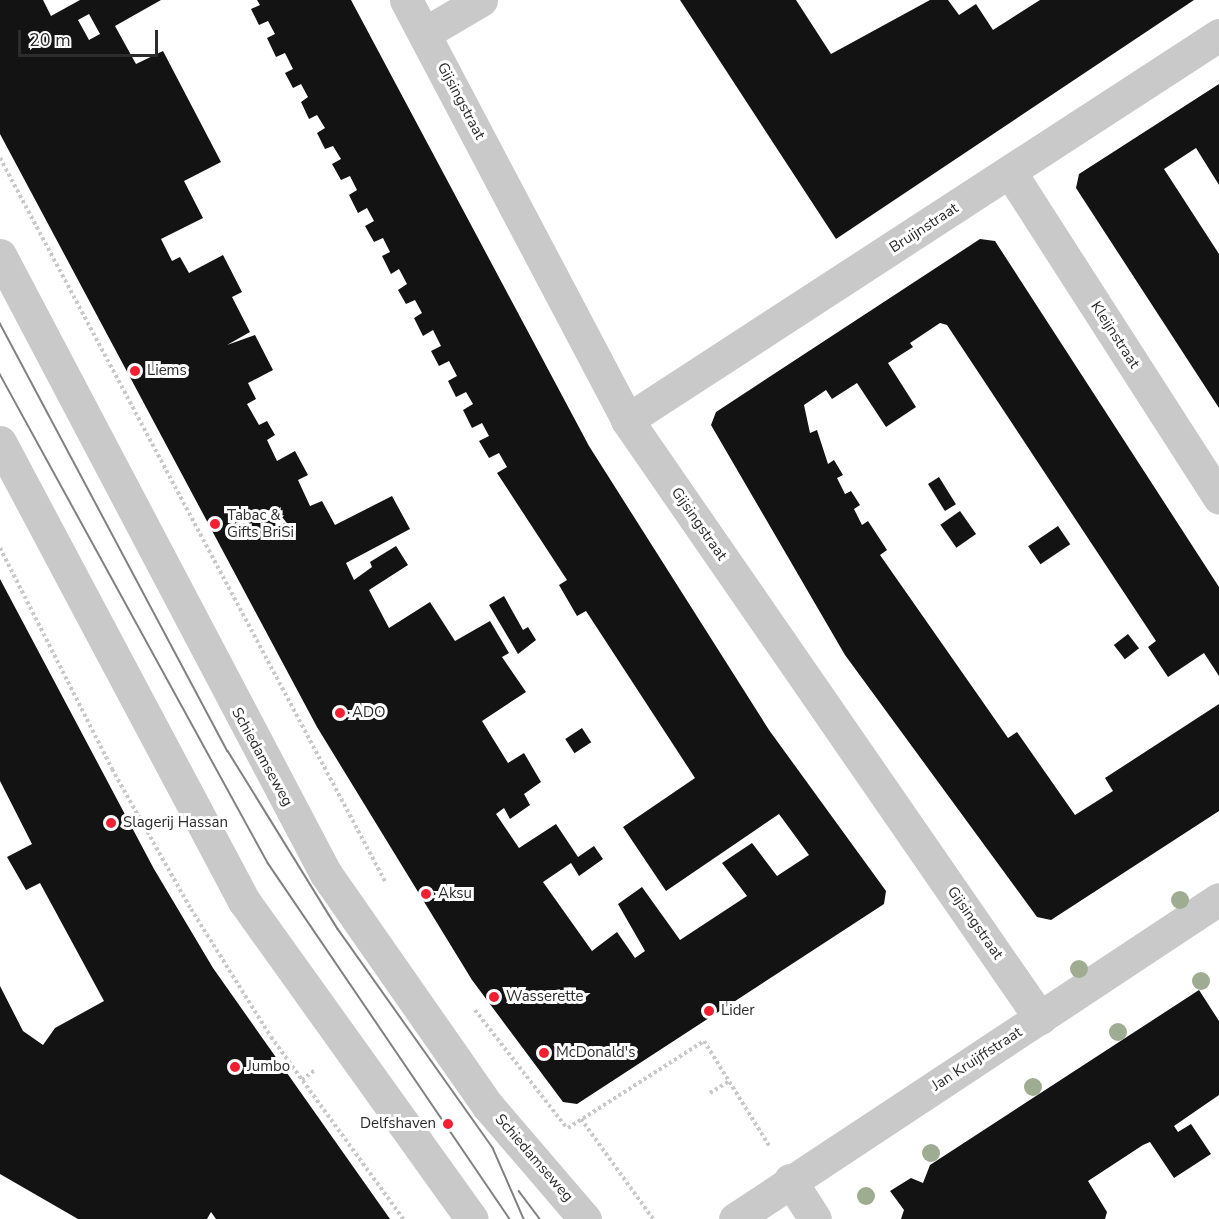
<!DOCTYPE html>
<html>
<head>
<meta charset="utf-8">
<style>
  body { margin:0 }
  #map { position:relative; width:1219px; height:1219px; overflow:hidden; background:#fff; font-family:"Nunito Sans",sans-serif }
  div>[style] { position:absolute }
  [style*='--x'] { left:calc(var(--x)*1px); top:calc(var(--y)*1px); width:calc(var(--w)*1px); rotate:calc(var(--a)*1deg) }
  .building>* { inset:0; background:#131313; transform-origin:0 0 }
  .path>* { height:4px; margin-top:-2px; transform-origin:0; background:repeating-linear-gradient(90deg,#c9c9c9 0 3px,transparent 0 6px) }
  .minor>* { height:33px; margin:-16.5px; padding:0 16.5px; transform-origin:16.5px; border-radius:16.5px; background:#c9c9c9 }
  .tram>* { height:1.5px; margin:-0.75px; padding:0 0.75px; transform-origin:0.75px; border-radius:0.75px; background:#818181 }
  .trees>* { width:18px; height:18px; margin:-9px; border-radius:50%; background:#9ead91 }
  .dots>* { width:16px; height:16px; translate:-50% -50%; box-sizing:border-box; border:3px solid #fff; border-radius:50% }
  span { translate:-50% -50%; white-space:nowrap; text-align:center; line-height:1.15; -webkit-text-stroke:6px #fff; paint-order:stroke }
  .street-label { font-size:15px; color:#2c2c2c }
  .poi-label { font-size:15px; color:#2c2c2c }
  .left { translate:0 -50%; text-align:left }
  .right { translate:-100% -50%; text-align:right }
  .scale { position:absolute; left:18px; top:30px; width:140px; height:27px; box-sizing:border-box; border:3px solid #2c2c2c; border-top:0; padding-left:8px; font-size:18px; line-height:21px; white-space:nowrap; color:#2c2c2c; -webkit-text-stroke:4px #fff; paint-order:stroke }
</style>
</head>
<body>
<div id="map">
  <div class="building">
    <div style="clip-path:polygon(evenodd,0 0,43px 0,51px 16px,80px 0,161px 0,115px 26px,136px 64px,163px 51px,221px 162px,184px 181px,203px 218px,161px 239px,172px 261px,180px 257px,189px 273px,223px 255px,242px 292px,232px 297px,250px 332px,227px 345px,255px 335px,273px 370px,248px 383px,256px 399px,247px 404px,259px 425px,267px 421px,275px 435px,267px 440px,277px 461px,295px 451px,308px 475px,298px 480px,310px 506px,322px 501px,335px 525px,392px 496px,410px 529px,346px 563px,354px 580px,372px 567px,370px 562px,396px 546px,408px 565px,369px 590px,389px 628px,430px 602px,455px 641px,490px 621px,509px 653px,502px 657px,526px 692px,482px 721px,508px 763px,524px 753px,541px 782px,524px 794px,530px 805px,510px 819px,504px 808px,496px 814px,519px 848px,556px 824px,578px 857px,594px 846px,603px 859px,579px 876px,571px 863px,543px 882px,592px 951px,617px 932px,635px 958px,645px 951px,618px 904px,642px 887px,680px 940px,747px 896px,722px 863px,752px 843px,777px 876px,809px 855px,779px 814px,666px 891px,623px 827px,695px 778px,586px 611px,577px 616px,559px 585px,567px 580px,497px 473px,507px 467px,499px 453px,489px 458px,479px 441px,489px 436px,482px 423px,472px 428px,463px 410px,473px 404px,466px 392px,456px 397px,448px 381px,457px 376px,449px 361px,439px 366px,431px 351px,441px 346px,433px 330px,423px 336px,414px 318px,422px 313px,415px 300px,406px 304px,398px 290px,407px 284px,399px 269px,391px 274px,382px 256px,390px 252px,383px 238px,374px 242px,365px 226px,374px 221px,367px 208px,358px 213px,349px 195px,357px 190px,350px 176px,341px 180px,332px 164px,341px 159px,333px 146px,325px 149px,317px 133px,325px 128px,317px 115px,309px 119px,301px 102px,308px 97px,301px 84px,293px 88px,285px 73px,293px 69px,285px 53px,276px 57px,267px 38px,275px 34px,268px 21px,259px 25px,251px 9px,260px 5px,257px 0,351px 0,589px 446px,769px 730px,886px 891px,884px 904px,577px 1104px,563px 1102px,472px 980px,317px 727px,0 134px,0 0,89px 14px,100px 34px,89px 40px,78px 20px,89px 14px)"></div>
    <div style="clip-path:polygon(680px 0,796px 0,831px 54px,930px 0,948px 0,959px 15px,976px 4px,993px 30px,1040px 0,1194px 0,836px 239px)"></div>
    <div style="clip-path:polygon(1219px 84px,1219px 185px,1196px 148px,1164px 169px,1219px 254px,1219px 408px,1076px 188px,1079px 174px)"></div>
    <div style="clip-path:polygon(980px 239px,995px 241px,1219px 587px,1219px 676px,1204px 653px,1168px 677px,1148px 647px,1156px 641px,947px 325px,940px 323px,910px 343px,913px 347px,888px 363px,916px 407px,886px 427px,857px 383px,832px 399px,826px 390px,804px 405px,810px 433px,817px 430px,828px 464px,834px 460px,843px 475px,837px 478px,845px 494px,851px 491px,860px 505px,854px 509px,862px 525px,868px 521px,887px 550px,880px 555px,1008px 738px,1017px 732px,1075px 815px,1113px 791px,1105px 778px,1219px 704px,1219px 811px,1051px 920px,1037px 917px,845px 655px,711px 425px,716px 412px)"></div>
    <div style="left:939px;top:477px;width:32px;height:13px;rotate:58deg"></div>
    <div style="left:960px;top:511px;width:28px;height:24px;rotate:55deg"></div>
    <div style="left:1058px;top:526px;width:22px;height:36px;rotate:56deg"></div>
    <div style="clip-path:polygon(0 579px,154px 869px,213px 968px,390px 1219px,216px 1219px,211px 1212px,207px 1219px,78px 1219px,0 1174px,0 986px,23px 1031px,43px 1045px,55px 1028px,104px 1001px,40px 883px,26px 890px,7px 857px,32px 844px,0 781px)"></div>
    <div style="clip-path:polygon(504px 596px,523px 630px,528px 627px,536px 640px,518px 654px,489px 605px)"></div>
    <div style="left:1128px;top:634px;width:18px;height:18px;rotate:52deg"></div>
    <div style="left:582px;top:728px;width:17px;height:20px;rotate:57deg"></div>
    <div style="clip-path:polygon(1199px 990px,1219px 1021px,1219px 1095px,1174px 1126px,1178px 1132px,1191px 1124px,1211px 1154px,1174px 1178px,1150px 1142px,1143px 1145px,1088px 1181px,1107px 1212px,1105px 1219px,901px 1219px,904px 1210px,890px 1191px,911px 1178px,923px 1183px,930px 1165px)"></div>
  </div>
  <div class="path">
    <div style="--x:0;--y:158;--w:821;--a:61.97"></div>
    <div style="--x:0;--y:548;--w:248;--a:63.1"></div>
    <div style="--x:112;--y:769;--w:161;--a:60.6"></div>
    <div style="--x:191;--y:909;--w:151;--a:58"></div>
    <div style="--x:271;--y:1037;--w:225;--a:54"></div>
    <div style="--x:475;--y:1010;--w:150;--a:52.1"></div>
    <div style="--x:302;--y:1080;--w:16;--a:-38"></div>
    <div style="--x:710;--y:1093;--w:22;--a:-32"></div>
    <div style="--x:581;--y:1119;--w:123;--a:54.2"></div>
    <div style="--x:568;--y:1128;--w:161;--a:-32.6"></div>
    <div style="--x:704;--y:1041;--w:125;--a:58.1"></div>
  </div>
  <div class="minor">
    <div style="--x:406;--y:0;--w:475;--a:62.2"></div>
    <div style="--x:627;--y:420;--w:727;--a:55.37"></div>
    <div style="--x:425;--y:33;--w:65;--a:-30.5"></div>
    <div style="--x:1010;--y:172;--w:387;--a:57.3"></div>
    <div style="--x:0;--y:255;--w:700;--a:62.23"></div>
    <div style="--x:326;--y:874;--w:283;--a:55.1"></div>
    <div style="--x:488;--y:1106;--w:149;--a:49.4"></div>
    <div style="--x:627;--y:420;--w:706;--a:-33.04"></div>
    <div style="--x:0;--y:442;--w:520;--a:62.01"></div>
    <div style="--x:244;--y:901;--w:391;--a:54.4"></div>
    <div style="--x:790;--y:1180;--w:46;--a:57.3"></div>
    <div style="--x:735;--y:1219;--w:580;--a:-33.47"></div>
  </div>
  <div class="tram">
    <div style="--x:0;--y:323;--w:485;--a:62"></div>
    <div style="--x:228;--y:751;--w:209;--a:58.3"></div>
    <div style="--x:338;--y:929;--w:268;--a:54.7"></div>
    <div style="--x:493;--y:1148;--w:77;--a:66.4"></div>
    <div style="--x:0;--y:374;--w:558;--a:61.27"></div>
    <div style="--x:268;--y:863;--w:430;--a:55.8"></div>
    <div style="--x:519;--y:1191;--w:35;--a:53"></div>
  </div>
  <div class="trees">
    <div style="left:1180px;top:900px"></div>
    <div style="left:1079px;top:969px"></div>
    <div style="left:1201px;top:981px"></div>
    <div style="left:1118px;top:1032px"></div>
    <div style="left:1033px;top:1087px"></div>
    <div style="left:931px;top:1153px"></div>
    <div style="left:866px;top:1196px"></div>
  </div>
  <div class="dots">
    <div style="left:135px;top:371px;background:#f11f30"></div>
    <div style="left:215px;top:524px;background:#f11f30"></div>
    <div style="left:340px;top:713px;background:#f11f30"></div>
    <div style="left:111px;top:823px;background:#f11f30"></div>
    <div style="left:426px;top:894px;background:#f11f30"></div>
    <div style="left:494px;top:997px;background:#f11f30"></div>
    <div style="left:709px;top:1011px;background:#f11f30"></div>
    <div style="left:544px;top:1053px;background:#f11f30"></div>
    <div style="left:235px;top:1067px;background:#f11f30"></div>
    <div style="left:448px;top:1124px;background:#f11f30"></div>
  </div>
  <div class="street-label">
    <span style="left:461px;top:101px;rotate:62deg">Gijsingstraat</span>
    <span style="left:924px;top:228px;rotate:-33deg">Bruijnstraat</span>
    <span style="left:1115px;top:335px;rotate:57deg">Kleijnstraat</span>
    <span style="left:699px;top:524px;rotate:55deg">Gijsingstraat</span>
    <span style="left:262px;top:757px;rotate:61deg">Schiedamseweg</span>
    <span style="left:975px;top:923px;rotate:55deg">Gijsingstraat</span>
    <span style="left:977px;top:1059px;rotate:-33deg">Jan Kruijffstraat</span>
    <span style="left:534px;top:1158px;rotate:49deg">Schiedamseweg</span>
  </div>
  <div class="poi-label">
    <span class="left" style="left:147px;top:371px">Liems</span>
    <span class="left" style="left:227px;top:524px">Tabac &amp;<br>Gifts BriSi</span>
    <span class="left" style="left:352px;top:713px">ADO</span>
    <span class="left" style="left:123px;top:823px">Slagerij Hassan</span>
    <span class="left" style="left:438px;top:894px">Aksu</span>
    <span class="left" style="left:506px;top:997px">Wasserette</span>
    <span class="left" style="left:721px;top:1011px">Lider</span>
    <span class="left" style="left:556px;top:1053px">McDonald's</span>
    <span class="left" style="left:247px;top:1067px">Jumbo</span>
    <span class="right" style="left:436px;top:1124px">Delfshaven</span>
  </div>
  <div class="scale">20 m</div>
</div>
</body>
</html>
